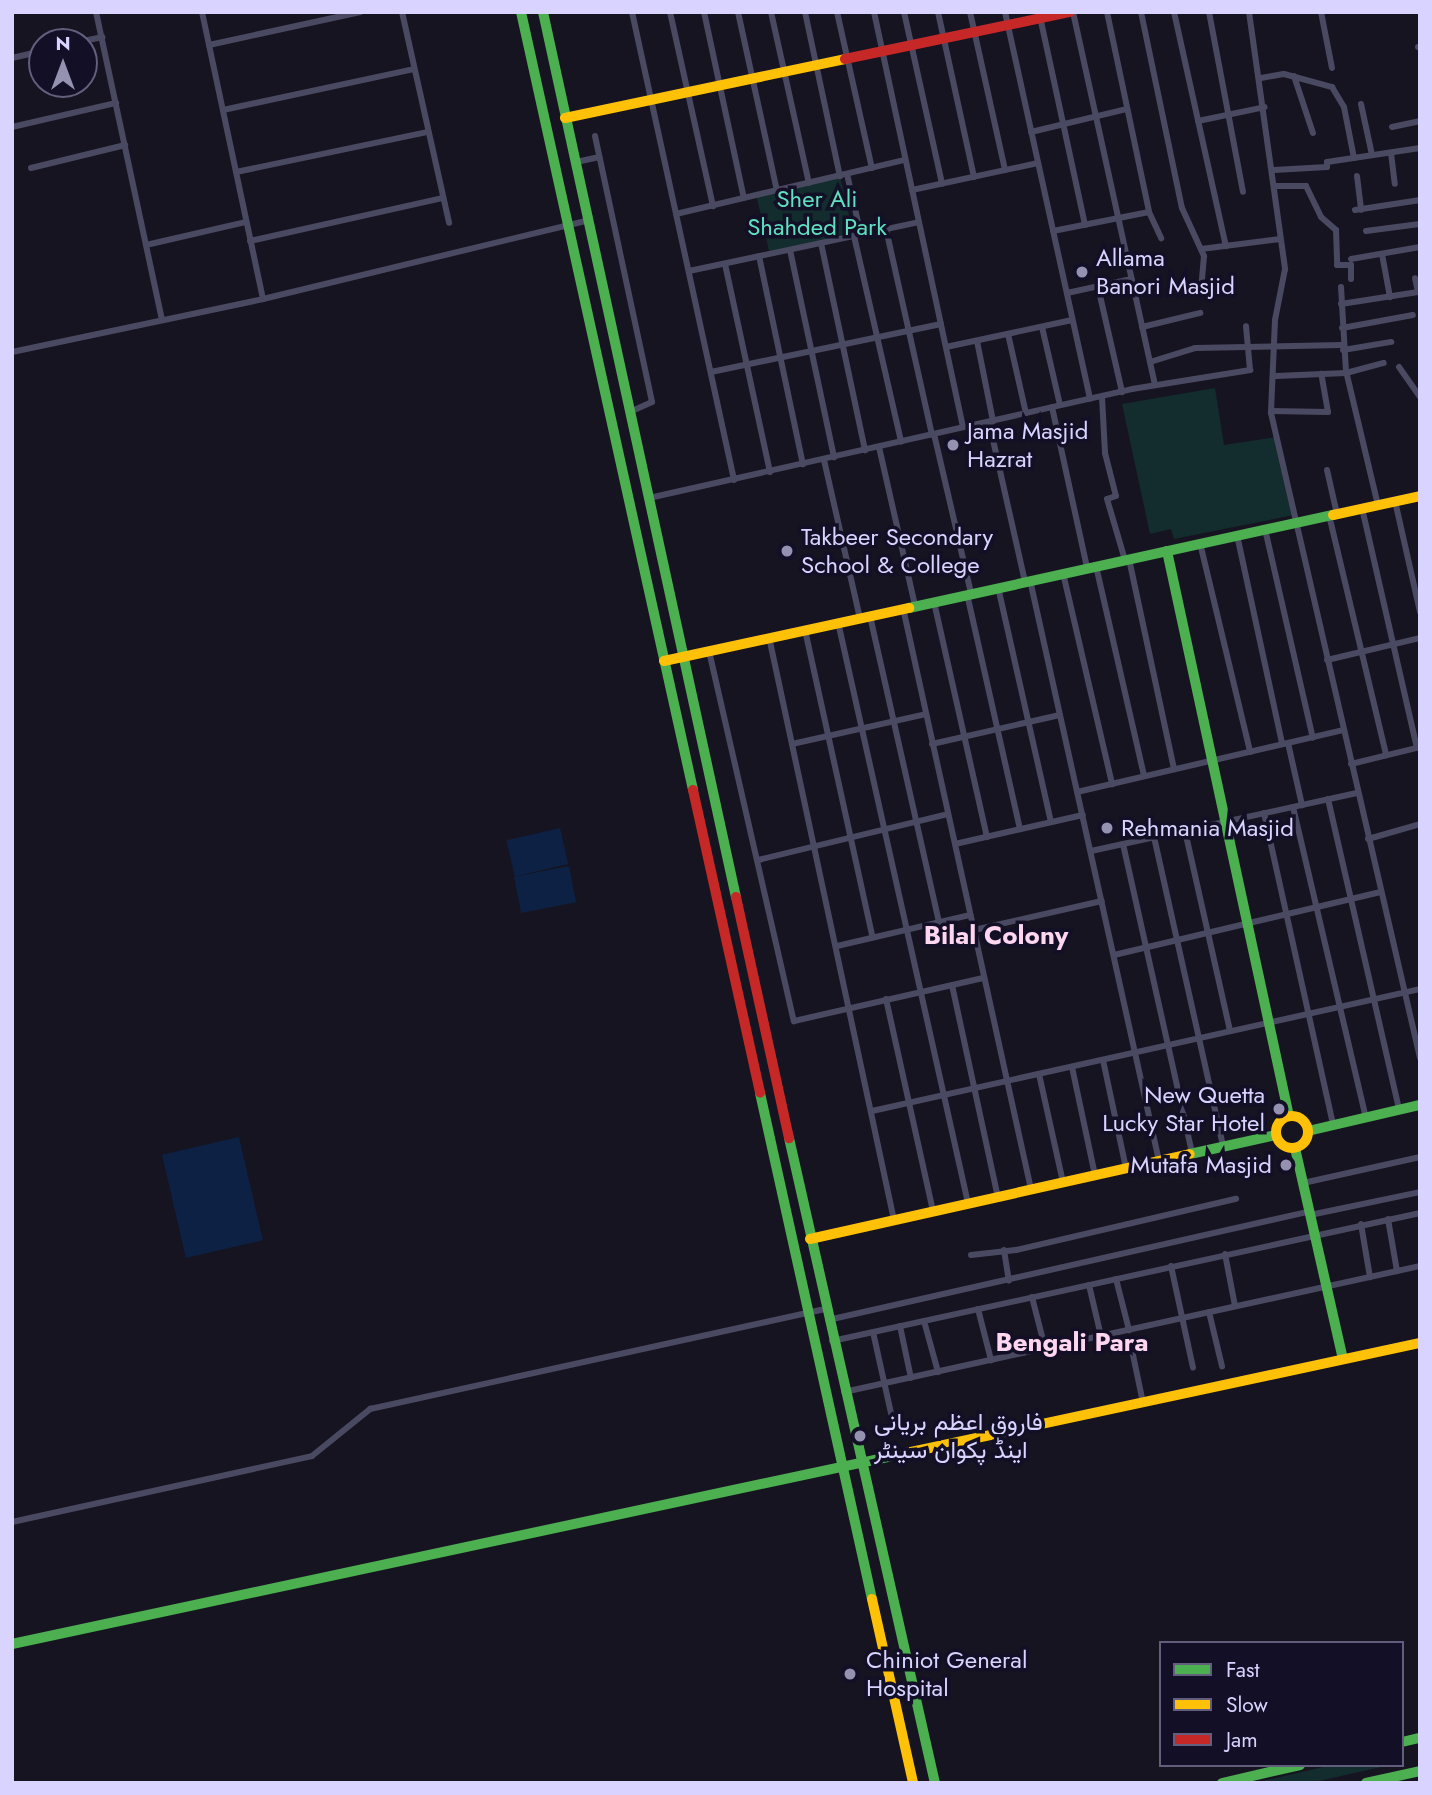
<!DOCTYPE html>
<html>
<head>
<meta charset="utf-8">
<style>
  body { margin:0 }
  #map { position:relative; width:1432px; height:1795px; overflow:hidden; background:#161421; font-family:Jost,Vazirmatn,sans-serif }
  div>[style] { position:absolute }
  [style*='--x'] { left:calc(var(--x)*1px); top:calc(var(--y)*1px); width:calc(var(--w)*1px); rotate:calc(var(--a)*1deg) }
  .green>* { inset:0; background:#132c2d; transform-origin:0 0 }
  .water>* { inset:0; background:#0d2144; transform-origin:0 0 }
  .street>* { height:6px; margin:-3px; padding:0 3px; transform-origin:3px; border-radius:3px; background:#4a4962 }
  .fast>* { height:10px; margin:-5px; padding:0 5px; transform-origin:5px; border-radius:5px; background:#4caf50 }
  .slow>* { height:10px; margin:-5px; padding:0 5px; transform-origin:5px; border-radius:5px; background:#ffc107 }
  .slow>.ring { margin:-5px; padding:0; box-sizing:content-box; background:none; border:10px solid #ffc107; border-radius:50% }
  .jam>* { height:10px; margin:-5px; padding:0 5px; transform-origin:5px; border-radius:5px; background:#c62828 }
  .dots>* { width:19px; height:19px; translate:-50% -50%; box-sizing:border-box; border:4px solid #130f26; border-radius:50% }
  span { translate:-50% -50%; white-space:nowrap; text-align:center; line-height:1.15; -webkit-text-stroke:7px #130f26; paint-order:stroke }
  .park-label { font-size:24px; color:#5fe0c0 }
  .poi-label { font-size:24px; color:#d9d4ff }
  .left { translate:0 -50%; text-align:left }
  .right { translate:-100% -50%; text-align:right }
  .neighbourhood-label { font-size:26px; color:#ffd6f0; font-weight:700 }
  .frame { position:absolute; inset:0; border:14px solid #d9d4ff; pointer-events:none }
  .legend { position:absolute; left:1159px; top:1641px; width:245px; height:126px; box-sizing:border-box; background:#130f26; border:2px solid #625e7d; margin:0; padding:9px 12px; list-style:none; font-size:21px; color:#d9d4ff }
  .legend li { display:flex; align-items:center; gap:14px; height:35px }
  .legend b { width:35px; border:2px solid #625e7d }
  .north { position:absolute; left:28px; top:28px; width:70px; height:70px; box-sizing:border-box; background:#130f26; border:2px solid #625e7d; border-radius:50%; rotate:0deg; font-size:19px; font-weight:700; line-height:28px; text-align:center; color:#d9d4ff }
  .north::after { content:''; display:block; margin:auto; width:24px; height:32px; background:#9591b1; clip-path:polygon(50% 0,100% 100%,50% 72%,0 100%) }
</style>
</head>
<body>
<div id="map">
  <div class="green">
    <div style="left:840px;top:176px;width:62px;height:86px;rotate:77deg"></div>
    <div style="clip-path:polygon(1215px 388px,1224px 445px,1277px 437px,1294px 515px,1174px 539px,1171px 529px,1150px 534px,1122px 404px)"></div>
    <div style="clip-path:polygon(1332px 1765px,1390px 1765px,1310px 1783px,1254px 1783px)"></div>
  </div>
  <div class="water">
    <div style="left:560px;top:828px;width:37px;height:55px;rotate:77deg"></div>
    <div style="left:569px;top:866px;width:37px;height:56px;rotate:79deg"></div>
    <div style="left:239px;top:1137px;width:106px;height:79px;rotate:77deg"></div>
  </div>
  <div class="street">
    <div style="--x:96;--y:12;--w:315;--a:77.9"></div>
    <div style="--x:202;--y:12;--w:293;--a:78"></div>
    <div style="--x:402;--y:12;--w:216;--a:77.4"></div>
    <div style="--x:632;--y:12;--w:479;--a:77.7"></div>
    <div style="--x:670;--y:12;--w:199;--a:77.5"></div>
    <div style="--x:704;--y:12;--w:190;--a:77.9"></div>
    <div style="--x:738;--y:12;--w:183;--a:77.7"></div>
    <div style="--x:771;--y:12;--w:175;--a:77.5"></div>
    <div style="--x:805;--y:12;--w:168;--a:78"></div>
    <div style="--x:837;--y:12;--w:160;--a:77.4"></div>
    <div style="--x:874;--y:12;--w:424;--a:77.9"></div>
    <div style="--x:904;--y:12;--w:176;--a:77.5"></div>
    <div style="--x:938;--y:12;--w:169;--a:77.7"></div>
    <div style="--x:970;--y:12;--w:162;--a:77.5"></div>
    <div style="--x:1005;--y:12;--w:396;--a:77.6"></div>
    <div style="--x:1039;--y:12;--w:218;--a:77.8"></div>
    <div style="--x:1073;--y:12;--w:381;--a:77.6"></div>
    <div style="--x:1107;--y:12;--w:204;--a:78.1"></div>
    <div style="--x:1149;--y:212;--w:29;--a:65"></div>
    <div style="--x:1141;--y:12;--w:200;--a:78.2"></div>
    <div style="--x:1182;--y:208;--w:53;--a:65.4"></div>
    <div style="--x:1204;--y:256;--w:25;--a:95"></div>
    <div style="--x:1174;--y:12;--w:240;--a:77.5"></div>
    <div style="--x:1209;--y:12;--w:183;--a:79.3"></div>
    <div style="--x:1249;--y:12;--w:260;--a:82"></div>
    <div style="--x:1285;--y:269;--w:52;--a:101.1"></div>
    <div style="--x:1275;--y:320;--w:93;--a:92.5"></div>
    <div style="--x:1271;--y:413;--w:662;--a:76.99"></div>
    <div style="--x:1321;--y:12;--w:57;--a:78.9"></div>
    <div style="--x:79;--y:42;--w:24;--a:-12"></div>
    <div style="--x:209;--y:45;--w:155;--a:-12.3"></div>
    <div style="--x:1418;--y:47;--w:2;--a:0"></div>
    <div style="--x:12;--y:58;--w:31;--a:-13"></div>
    <div style="--x:1294;--y:76;--w:60;--a:71.6"></div>
    <div style="--x:1261;--y:78;--w:23;--a:-10"></div>
    <div style="--x:1284;--y:74;--w:50;--a:15.2"></div>
    <div style="--x:1332;--y:87;--w:23;--a:59"></div>
    <div style="--x:1344;--y:107;--w:52;--a:78.9"></div>
    <div style="--x:1361;--y:104;--w:52;--a:77.8"></div>
    <div style="--x:223;--y:110;--w:195;--a:-12.1"></div>
    <div style="--x:1198;--y:121;--w:68;--a:-11.8"></div>
    <div style="--x:12;--y:127;--w:107;--a:-13"></div>
    <div style="--x:1392;--y:127;--w:29;--a:-12"></div>
    <div style="--x:1031;--y:132;--w:99;--a:-13.5"></div>
    <div style="--x:595;--y:136;--w:272;--a:77.9"></div>
    <div style="--x:652;--y:402;--w:22;--a:156"></div>
    <div style="--x:1391;--y:153;--w:31;--a:83"></div>
    <div style="--x:576;--y:162;--w:24;--a:-12"></div>
    <div style="--x:31;--y:168;--w:97;--a:-13.7"></div>
    <div style="--x:1274;--y:170;--w:53;--a:-3.2"></div>
    <div style="--x:1327;--y:167;--w:5;--a:-90"></div>
    <div style="--x:1327;--y:162;--w:94;--a:-8.6"></div>
    <div style="--x:236;--y:172;--w:195;--a:-11.8"></div>
    <div style="--x:847;--y:174;--w:63;--a:77.1"></div>
    <div style="--x:1357;--y:176;--w:34;--a:83"></div>
    <div style="--x:1276;--y:186;--w:30;--a:0"></div>
    <div style="--x:1306;--y:186;--w:34;--a:64"></div>
    <div style="--x:1321;--y:217;--w:20;--a:41"></div>
    <div style="--x:1336;--y:230;--w:35;--a:88"></div>
    <div style="--x:1337;--y:265;--w:14;--a:0"></div>
    <div style="--x:1351;--y:265;--w:14;--a:90"></div>
    <div style="--x:912;--y:190;--w:129;--a:-12.1"></div>
    <div style="--x:1355;--y:210;--w:66;--a:-8.7"></div>
    <div style="--x:676;--y:214;--w:235;--a:-13.3"></div>
    <div style="--x:886;--y:229;--w:211;--a:77.4"></div>
    <div style="--x:1053;--y:231;--w:98;--a:-11.2"></div>
    <div style="--x:1366;--y:231;--w:54;--a:-7.4"></div>
    <div style="--x:854;--y:236;--w:211;--a:77.1"></div>
    <div style="--x:250;--y:241;--w:198;--a:-12.6"></div>
    <div style="--x:821;--y:243;--w:212;--a:78"></div>
    <div style="--x:146;--y:245;--w:103;--a:-13"></div>
    <div style="--x:1201;--y:249;--w:80;--a:-7.2"></div>
    <div style="--x:790;--y:250;--w:212;--a:78"></div>
    <div style="--x:1382;--y:254;--w:44;--a:79.5"></div>
    <div style="--x:759;--y:256;--w:213;--a:78.1"></div>
    <div style="--x:1351;--y:259;--w:70;--a:-9.9"></div>
    <div style="--x:725;--y:264;--w:213;--a:77.8"></div>
    <div style="--x:689;--y:271;--w:235;--a:-12"></div>
    <div style="--x:1098;--y:287;--w:108;--a:77.1"></div>
    <div style="--x:1341;--y:287;--w:84;--a:86.6"></div>
    <div style="--x:1346;--y:371;--w:138;--a:76.6"></div>
    <div style="--x:1067;--y:293;--w:66;--a:-12.3"></div>
    <div style="--x:1341;--y:304;--w:78;--a:-8.9"></div>
    <div style="--x:1418;--y:292;--w:14;--a:-102"></div>
    <div style="--x:1042;--y:327;--w:80;--a:77"></div>
    <div style="--x:1142;--y:327;--w:60;--a:-13.6"></div>
    <div style="--x:1342;--y:328;--w:72;--a:-10.4"></div>
    <div style="--x:1008;--y:334;--w:81;--a:77.2"></div>
    <div style="--x:977;--y:341;--w:82;--a:78.7"></div>
    <div style="--x:946;--y:347;--w:129;--a:-12.1"></div>
    <div style="--x:1343;--y:350;--w:49;--a:-9.5"></div>
    <div style="--x:12;--y:352;--w:257;--a:-11.9"></div>
    <div style="--x:263;--y:299;--w:335;--a:-13.6"></div>
    <div style="--x:1150;--y:362;--w:47;--a:-17.3"></div>
    <div style="--x:1195;--y:348;--w:147;--a:-1.2"></div>
    <div style="--x:1399;--y:367;--w:37;--a:55"></div>
    <div style="--x:711;--y:372;--w:235;--a:-11.8"></div>
    <div style="--x:1276;--y:376;--w:70;--a:-2.5"></div>
    <div style="--x:1346;--y:373;--w:39;--a:-15"></div>
    <div style="--x:1102;--y:397;--w:56;--a:86.9"></div>
    <div style="--x:1105;--y:453;--w:44;--a:75.7"></div>
    <div style="--x:1116;--y:496;--w:9;--a:162"></div>
    <div style="--x:1107;--y:499;--w:64;--a:73.6"></div>
    <div style="--x:1052;--y:407;--w:165;--a:77.7"></div>
    <div style="--x:1271;--y:411;--w:57;--a:1"></div>
    <div style="--x:1328;--y:412;--w:39;--a:-100"></div>
    <div style="--x:989;--y:422;--w:164;--a:77.3"></div>
    <div style="--x:934;--y:434;--w:163;--a:76.9"></div>
    <div style="--x:879;--y:447;--w:163;--a:77.2"></div>
    <div style="--x:824;--y:460;--w:162;--a:77.2"></div>
    <div style="--x:1327;--y:470;--w:45;--a:77.2"></div>
    <div style="--x:649;--y:498;--w:495;--a:-12.7"></div>
    <div style="--x:1132;--y:389;--w:120;--a:-9.1"></div>
    <div style="--x:1250;--y:370;--w:44;--a:-95.2"></div>
    <div style="--x:1395;--y:501;--w:114;--a:77.3"></div>
    <div style="--x:1362;--y:508;--w:246;--a:77.1"></div>
    <div style="--x:1329;--y:515;--w:247;--a:76.6"></div>
    <div style="--x:1265;--y:529;--w:214;--a:77.1"></div>
    <div style="--x:1237;--y:535;--w:214;--a:77.8"></div>
    <div style="--x:1200;--y:543;--w:215;--a:76.5"></div>
    <div style="--x:1129;--y:559;--w:215;--a:77.9"></div>
    <div style="--x:1096;--y:566;--w:215;--a:77.1"></div>
    <div style="--x:1063;--y:573;--w:217;--a:76.9"></div>
    <div style="--x:1030;--y:580;--w:595;--a:77.48"></div>
    <div style="--x:998;--y:587;--w:241;--a:77.3"></div>
    <div style="--x:967;--y:594;--w:241;--a:77.3"></div>
    <div style="--x:934;--y:602;--w:241;--a:77.3"></div>
    <div style="--x:903;--y:608;--w:595;--a:77.58"></div>
    <div style="--x:870;--y:616;--w:315;--a:77.3"></div>
    <div style="--x:838;--y:622;--w:595;--a:77.39"></div>
    <div style="--x:805;--y:630;--w:315;--a:77.6"></div>
    <div style="--x:769;--y:637;--w:596;--a:77.9"></div>
    <div style="--x:709;--y:651;--w:380;--a:77.1"></div>
    <div style="--x:794;--y:1021;--w:195;--a:-12.8"></div>
    <div style="--x:1327;--y:660;--w:96;--a:-13.3"></div>
    <div style="--x:1288;--y:743;--w:64;--a:77.3"></div>
    <div style="--x:792;--y:744;--w:137;--a:-12.6"></div>
    <div style="--x:932;--y:744;--w:131;--a:-12.8"></div>
    <div style="--x:1351;--y:764;--w:71;--a:-13.8"></div>
    <div style="--x:1077;--y:792;--w:273;--a:-13.1"></div>
    <div style="--x:1328;--y:799;--w:319;--a:77.1"></div>
    <div style="--x:1293;--y:807;--w:319;--a:76.8"></div>
    <div style="--x:1264;--y:813;--w:320;--a:77.5"></div>
    <div style="--x:1185;--y:831;--w:205;--a:77.3"></div>
    <div style="--x:1154;--y:837;--w:317;--a:77.4"></div>
    <div style="--x:1368;--y:839;--w:54;--a:-16.1"></div>
    <div style="--x:955;--y:844;--w:131;--a:-12.8"></div>
    <div style="--x:1123;--y:844;--w:317;--a:77.4"></div>
    <div style="--x:1091;--y:851;--w:272;--a:-12.3"></div>
    <div style="--x:758;--y:860;--w:195;--a:-13.6"></div>
    <div style="--x:974;--y:930;--w:131;--a:-12.8"></div>
    <div style="--x:837;--y:946;--w:137;--a:-13.1"></div>
    <div style="--x:1114;--y:955;--w:274;--a:-13.3"></div>
    <div style="--x:952;--y:985;--w:217;--a:77.8"></div>
    <div style="--x:886;--y:999;--w:217;--a:77.5"></div>
    <div style="--x:1103;--y:1060;--w:110;--a:78"></div>
    <div style="--x:1072;--y:1067;--w:110;--a:78"></div>
    <div style="--x:1039;--y:1074;--w:111;--a:77.5"></div>
    <div style="--x:872;--y:1111;--w:561;--a:-12.55"></div>
    <div style="--x:1303;--y:1183;--w:120;--a:-12.5"></div>
    <div style="--x:1310;--y:1215;--w:112;--a:-11.8"></div>
    <div style="--x:1388;--y:1219;--w:53;--a:80.2"></div>
    <div style="--x:1361;--y:1224;--w:54;--a:80.4"></div>
    <div style="--x:1004;--y:1250;--w:31;--a:81"></div>
    <div style="--x:1225;--y:1254;--w:53;--a:79.1"></div>
    <div style="--x:971;--y:1255;--w:45;--a:-6.3"></div>
    <div style="--x:1016;--y:1250;--w:226;--a:-13.1"></div>
    <div style="--x:1171;--y:1266;--w:104;--a:77.8"></div>
    <div style="--x:1116;--y:1279;--w:53;--a:75.7"></div>
    <div style="--x:1089;--y:1285;--w:52;--a:76.8"></div>
    <div style="--x:1032;--y:1297;--w:53;--a:75.7"></div>
    <div style="--x:978;--y:1309;--w:53;--a:75.7"></div>
    <div style="--x:1209;--y:1312;--w:56;--a:76.5"></div>
    <div style="--x:828;--y:1320;--w:494;--a:-12.7"></div>
    <div style="--x:924;--y:1321;--w:53;--a:74.6"></div>
    <div style="--x:900;--y:1326;--w:53;--a:78.1"></div>
    <div style="--x:873;--y:1332;--w:97;--a:77.5"></div>
    <div style="--x:832;--y:1341;--w:602;--a:-12.28"></div>
    <div style="--x:1133;--y:1355;--w:49;--a:78.2"></div>
    <div style="--x:844;--y:1392;--w:590;--a:-12.34"></div>
    <div style="--x:12;--y:1522;--w:307;--a:-12.4"></div>
    <div style="--x:312;--y:1456;--w:75;--a:-39"></div>
    <div style="--x:370;--y:1409;--w:467;--a:-12.4"></div>
  </div>
  <div class="fast">
    <div style="--x:521;--y:12;--w:797;--a:77.53"></div>
    <div style="--x:543;--y:12;--w:906;--a:77.7"></div>
    <div style="--x:1167;--y:551;--w:578;--a:77.82"></div>
    <div style="--x:909;--y:608;--w:434;--a:-12.4"></div>
    <div style="--x:760;--y:1093;--w:518;--a:77.52"></div>
    <div style="--x:1308;--y:1131;--w:115;--a:-13.1"></div>
    <div style="--x:789;--y:1138;--w:661;--a:77.25"></div>
    <div style="--x:1295;--y:1148;--w:216;--a:77.2"></div>
    <div style="--x:1190;--y:1154;--w:88;--a:-12.5"></div>
    <div style="--x:12;--y:1644;--w:905;--a:-12.05"></div>
    <div style="--x:1402;--y:1742;--w:18;--a:-13"></div>
    <div style="--x:1222;--y:1783;--w:80;--a:-13"></div>
    <div style="--x:1366;--y:1783;--w:55;--a:-12.5"></div>
  </div>
  <div class="slow">
    <div style="--x:565;--y:118;--w:286;--a:-11.9"></div>
    <div style="--x:1333;--y:515;--w:89;--a:-12.3"></div>
    <div style="--x:664;--y:661;--w:251;--a:-12.2"></div>
    <div class="ring" style="left:1276px;top:1116px;width:22px;height:22px"></div>
    <div style="--x:810;--y:1239;--w:389;--a:-12.6"></div>
    <div style="--x:897;--y:1455;--w:535;--a:-12.09"></div>
    <div style="--x:872;--y:1599;--w:189;--a:77.4"></div>
  </div>
  <div class="jam">
    <div style="--x:845;--y:59;--w:230;--a:-11.8"></div>
    <div style="--x:693;--y:790;--w:310;--a:77.5"></div>
    <div style="--x:736;--y:897;--w:247;--a:77.6"></div>
  </div>
  <div class="dots">
    <div style="left:1082px;top:272px;background:#9591b1"></div>
    <div style="left:953px;top:445px;background:#9591b1"></div>
    <div style="left:787px;top:551px;background:#9591b1"></div>
    <div style="left:1107px;top:828px;background:#9591b1"></div>
    <div style="left:1279px;top:1109px;background:#9591b1"></div>
    <div style="left:1286px;top:1165px;background:#9591b1"></div>
    <div style="left:860px;top:1436px;background:#9591b1"></div>
    <div style="left:850px;top:1674px;background:#9591b1"></div>
  </div>
  <div class="park-label">
    <span style="left:817px;top:213px">Sher Ali<br>Shahded Park</span>
  </div>
  <div class="poi-label">
    <span class="left" style="left:1096px;top:272px">Allama<br>Banori Masjid</span>
    <span class="left" style="left:967px;top:445px">Jama Masjid<br>Hazrat</span>
    <span class="left" style="left:801px;top:551px">Takbeer Secondary<br>School &amp; College</span>
    <span class="left" style="left:1121px;top:828px">Rehmania Masjid</span>
    <span class="right" style="left:1265px;top:1109px">New Quetta<br>Lucky Star Hotel</span>
    <span class="right" style="left:1272px;top:1165px">Mutafa Masjid</span>
    <span class="left" style="left:874px;top:1436px">فاروق اعظم بریانی<br>اینڈ پکوان سینٹر</span>
    <span class="left" style="left:866px;top:1674px">Chiniot General<br>Hospital</span>
  </div>
  <div class="neighbourhood-label">
    <span style="left:996px;top:936px">Bilal Colony</span>
    <span style="left:1072px;top:1343px">Bengali Para</span>
  </div>
  <div class="frame"></div>
  <ul class="legend">
  <li><b style="height:9px;background:#4caf50"></b>Fast</li>
  <li><b style="height:9px;background:#ffc107"></b>Slow</li>
  <li><b style="height:9px;background:#c62828"></b>Jam</li>
  </ul>
  <div class="north">N</div>
</div>
</body>
</html>
